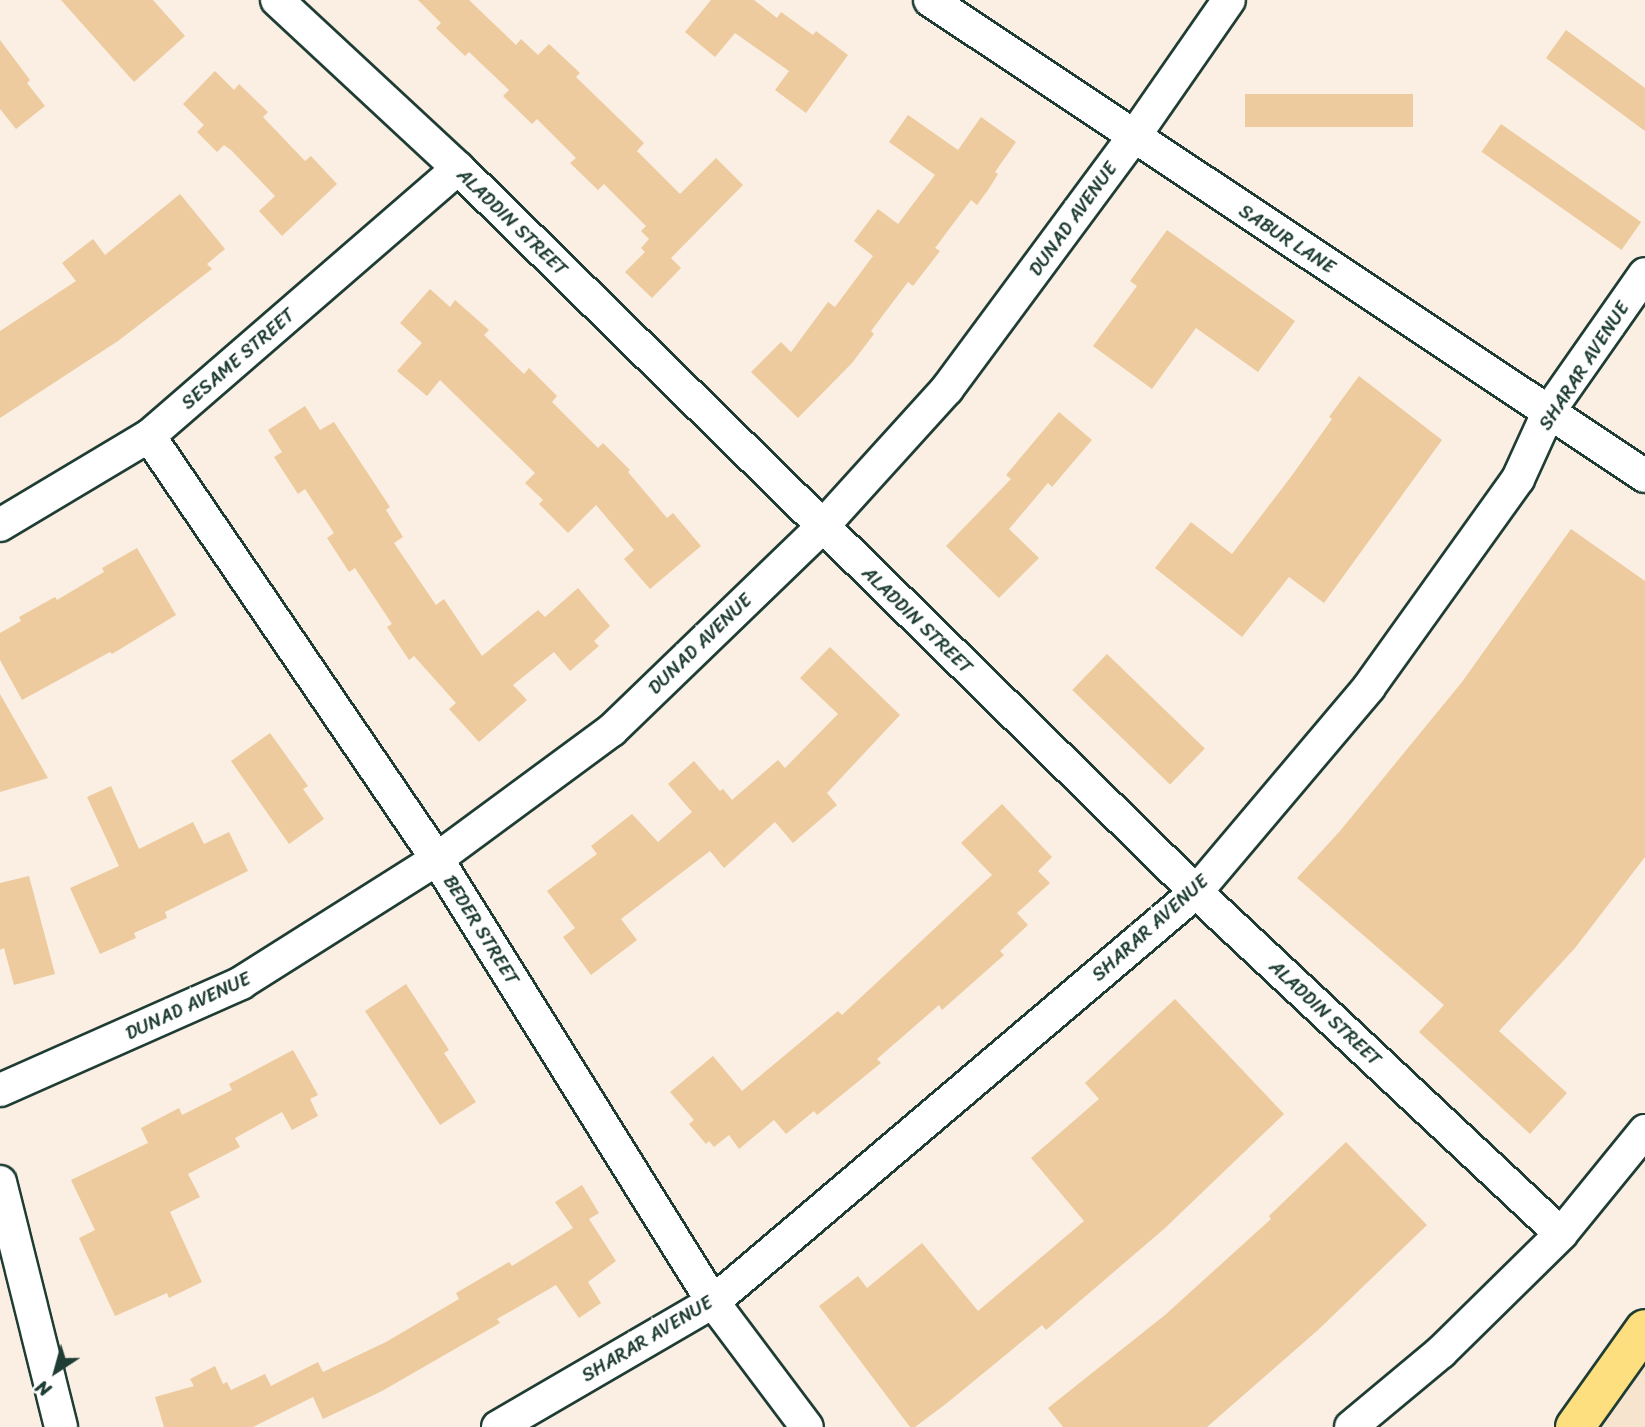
<!DOCTYPE html>
<html>
<head>
<meta charset="utf-8">
<style>
  body { margin:0 }
  #map { position:relative; width:1645px; height:1427px; overflow:hidden; background:#faefe2; font-family:Sriracha,sans-serif }
  div>[style] { position:absolute }
  [style*='--x'] { left:calc(var(--x)*1px); top:calc(var(--y)*1px); width:calc(var(--w)*1px); rotate:calc(var(--a)*1deg) }
  .built>* { inset:0; background:#f6e4ce }
  .building>* { inset:0; background:#edcb9e; transform-origin:0 0 }
  .roads { filter:drop-shadow(2px 0 #1f3d34) drop-shadow(-2px 0 #1f3d34) drop-shadow(0 2px #1f3d34) drop-shadow(0 -2px #1f3d34) }
  .street>* { height:32px; margin:-16px; padding:0 16px; transform-origin:16px; border-radius:16px; background:#fff }
  .primary>* { height:38px; margin:-19px; padding:0 19px; transform-origin:19px; border-radius:19px; background:#fddf80 }
  span { translate:-50% -50%; white-space:nowrap; text-align:center; line-height:1.15; -webkit-text-stroke:7px #fff; paint-order:stroke }
  .street-label { font-size:19px; color:#1f3d34 }
  .north { position:absolute; left:21px; top:1336px; width:70px; height:70px; -webkit-text-stroke:5px #fff; paint-order:stroke; rotate:216deg; font-size:19px; font-weight:700; line-height:28px; text-align:center; color:#1f3d34 }
  .north::after { content:''; display:block; margin:auto; width:24px; height:32px; background:#1f3d34; clip-path:polygon(50% 0,100% 100%,50% 72%,0 100%) }
</style>
</head>
<body>
<div id="map">
  <div class="built">
    <div style="clip-path:polygon(1645px 1313px,1645px 1427px,1564px 1427px)"></div>
  </div>
  <div class="building">
    <div style="clip-path:polygon(61px 0,153px 0,185px 36px,134px 82px)"></div>
    <div style="clip-path:polygon(418px 0,469px 0,516px 45px,521px 39px,538px 55px,549px 44px,580px 73px,576px 77px,644px 143px,637px 151px,680px 194px,716px 158px,743px 185px,671px 258px,681px 268px,652px 298px,625px 272px,645px 252px,641px 248px,649px 239px,641px 231px,646px 226px,604px 184px,598px 190px,570px 163px,576px 158px,537px 119px,532px 124px,503px 96px,509px 90px,469px 52px,465px 56px,436px 28px,441px 23px)"></div>
    <div style="clip-path:polygon(711px 0,754px 0,777px 18px,781px 12px,813px 35px,816px 31px,848px 55px,806px 113px,775px 90px,789px 71px,735px 33px,715px 57px,685px 32px)"></div>
    <div style="clip-path:polygon(1566px 30px,1645px 88px,1645px 131px,1546px 58px)"></div>
    <div style="clip-path:polygon(0 40px,30px 80px,27px 83px,45px 106px,16px 129px,0 109px)"></div>
    <div style="clip-path:polygon(215px 71px,234px 90px,239px 84px,268px 112px,263px 117px,305px 161px,311px 156px,337px 184px,282px 236px,259px 211px,275px 196px,231px 150px,224px 145px,217px 152px,197px 132px,204px 125px,183px 104px)"></div>
    <div style="left:1245px;top:94px;width:168px;height:33px"></div>
    <div style="clip-path:polygon(908px 115px,958px 150px,981px 117px,1016px 142px,995px 172px,998px 174px,988px 190px,977px 205px,971px 200px,935px 248px,940px 251px,913px 286px,908px 282px,871px 331px,874px 334px,852px 363px,798px 418px,751px 372px,781px 342px,791px 352px,828px 302px,835px 307px,873px 256px,854px 241px,878px 209px,898px 224px,935px 175px,889px 142px)"></div>
    <div style="left:1501px;top:124px;width:171px;height:34px;rotate:35deg"></div>
    <div style="clip-path:polygon(180px 194px,225px 249px,207px 264px,212px 269px,118px 341px,0 418px,0 331px,76px 281px,62px 263px,93px 239px,105px 255px)"></div>
    <div style="clip-path:polygon(1167px 230px,1295px 321px,1258px 372px,1196px 328px,1152px 389px,1093px 346px,1137px 286px,1130px 281px)"></div>
    <div style="clip-path:polygon(430px 289px,450px 307px,455px 300px,489px 330px,484px 335px,524px 374px,529px 368px,557px 396px,552px 402px,598px 448px,603px 443px,630px 470px,628px 472px,667px 518px,673px 513px,701px 546px,650px 589px,624px 559px,634px 550px,596px 505px,568px 533px,539px 504px,543px 500px,525px 483px,535px 473px,440px 380px,427px 396px,397px 371px,422px 343px,400px 323px)"></div>
    <div style="clip-path:polygon(1359px 376px,1442px 440px,1324px 603px,1289px 577px,1242px 637px,1155px 568px,1191px 522px,1232px 554px,1293px 474px,1332px 419px,1329px 417px)"></div>
    <div style="clip-path:polygon(305px 406px,320px 430px,334px 422px,390px 507px,386px 510px,403px 537px,394px 543px,436px 605px,444px 599px,482px 656px,538px 610px,545px 617px,578px 588px,610px 626px,594px 641px,599px 646px,570px 671px,554px 652px,513px 685px,527px 700px,479px 742px,449px 709px,456px 703px,414px 656px,409px 660px,387px 627px,392px 624px,355px 568px,349px 572px,327px 538px,334px 533px,305px 489px,298px 494px,274px 457px,282px 452px,268px 430px)"></div>
    <div style="clip-path:polygon(1059px 412px,1092px 440px,1052px 487px,1048px 483px,1009px 529px,1039px 558px,999px 598px,946px 546px,1011px 479px,1006px 475px)"></div>
    <div style="clip-path:polygon(1571px 529px,1645px 581px,1645px 857px,1575px 948px,1499px 1031px,1567px 1093px,1530px 1134px,1419px 1032px,1444px 1005px,1297px 878px,1340px 831px,1462px 682px)"></div>
    <div style="clip-path:polygon(137px 548px,176px 615px,112px 654px,110px 652px,22px 700px,0 660px,0 633px,21px 621px,19px 617px,55px 597px,57px 600px,104px 572px,102px 568px)"></div>
    <div style="clip-path:polygon(830px 647px,900px 715px,827px 793px,837px 805px,793px 843px,775px 822px,724px 868px,710px 851px,621px 919px,637px 940px,591px 975px,563px 937px,575px 928px,547px 891px,597px 854px,591px 846px,632px 814px,658px 842px,692px 812px,668px 784px,694px 761px,720px 791px,723px 789px,732px 800px,778px 760px,785px 768px,838px 714px,800px 678px)"></div>
    <div style="left:1107px;top:654px;width:136px;height:50px;rotate:44deg"></div>
    <div style="clip-path:polygon(0 694px,48px 778px,0 792px)"></div>
    <div style="clip-path:polygon(270px 733px,308px 786px,303px 789px,324px 819px,289px 844px,231px 761px)"></div>
    <div style="clip-path:polygon(111px 786px,139px 849px,193px 822px,204px 844px,229px 832px,248px 871px,165px 912px,167px 918px,134px 933px,136px 938px,100px 954px,70px 888px,119px 866px,87px 797px)"></div>
    <div style="clip-path:polygon(1002px 804px,1052px 857px,1038px 871px,1050px 883px,1017px 913px,1028px 925px,1000px 951px,1004px 955px,942px 1010px,939px 1005px,877px 1059px,881px 1063px,817px 1115px,814px 1111px,786px 1134px,774px 1120px,739px 1149px,729px 1135px,714px 1147px,709px 1141px,706px 1144px,689px 1124px,694px 1120px,670px 1092px,713px 1056px,742px 1091px,838px 1011px,842px 1015px,992px 875px,961px 843px)"></div>
    <div style="clip-path:polygon(29px 876px,55px 974px,14px 985px,4px 948px,0 950px,0 883px)"></div>
    <div style="clip-path:polygon(406px 984px,449px 1050px,444px 1053px,476px 1102px,440px 1125px,365px 1011px)"></div>
    <div style="clip-path:polygon(1175px 999px,1284px 1114px,1164px 1229px,1046px 1330px,1042px 1325px,947px 1403px,915px 1427px,910px 1427px,819px 1306px,858px 1276px,867px 1288px,922px 1243px,978px 1311px,1084px 1221px,1031px 1158px,1099px 1099px,1085px 1083px)"></div>
    <div style="clip-path:polygon(293px 1050px,318px 1095px,310px 1099px,318px 1116px,292px 1130px,282px 1112px,235px 1138px,240px 1147px,188px 1174px,200px 1197px,170px 1212px,202px 1282px,169px 1298px,167px 1293px,115px 1316px,79px 1238px,95px 1230px,71px 1180px,148px 1143px,141px 1128px,179px 1108px,182px 1115px,232px 1090px,229px 1084px)"></div>
    <div style="clip-path:polygon(1346px 1142px,1427px 1225px,1318px 1330px,1207px 1427px,1063px 1427px,1048px 1408px,1165px 1315px,1271px 1219px,1269px 1216px)"></div>
    <div style="clip-path:polygon(582px 1185px,599px 1213px,589px 1219px,616px 1261px,588px 1282px,601px 1303px,579px 1318px,556px 1285px,497px 1319px,500px 1323px,382px 1391px,323px 1419px,313px 1397px,253px 1427px,164px 1427px,155px 1397px,194px 1386px,190px 1379px,215px 1366px,223px 1384px,227px 1382px,231px 1390px,265px 1374px,271px 1386px,318px 1362px,323px 1372px,386px 1342px,459px 1299px,456px 1293px,509px 1262px,512px 1266px,573px 1228px,555px 1202px)"></div>
  </div>
  <div class="roads">
    <div class="street">
      <div style="--x:277;--y:0;--w:247;--a:42.9"></div>
      <div style="--x:458;--y:168;--w:1034;--a:44.45"></div>
      <div style="--x:1196;--y:892;--w:500;--a:43.14"></div>
      <div style="--x:930;--y:0;--w:859;--a:33.65"></div>
      <div style="--x:149;--y:436;--w:512;--a:55.75"></div>
      <div style="--x:437;--y:859;--w:522;--a:58.08"></div>
      <div style="--x:713;--y:1302;--w:156;--a:53.1"></div>
      <div style="--x:0;--y:525;--w:174;--a:-30.9"></div>
      <div style="--x:149;--y:436;--w:409;--a:-40.9"></div>
      <div style="--x:0;--y:1090;--w:264;--a:-23.9"></div>
      <div style="--x:241;--y:983;--w:232;--a:-32.3"></div>
      <div style="--x:437;--y:859;--w:217;--a:-36.4"></div>
      <div style="--x:612;--y:730;--w:292;--a:-44"></div>
      <div style="--x:822;--y:527;--w:186;--a:-47.8"></div>
      <div style="--x:947;--y:389;--w:312;--a:-53.5"></div>
      <div style="--x:1133;--y:138;--w:168;--a:-55.2"></div>
      <div style="--x:0;--y:1182;--w:252;--a:76"></div>
      <div style="--x:498;--y:1427;--w:249;--a:-30.2"></div>
      <div style="--x:713;--y:1302;--w:634;--a:-40.33"></div>
      <div style="--x:1196;--y:892;--w:268;--a:-49.8"></div>
      <div style="--x:1369;--y:687;--w:256;--a:-54.4"></div>
      <div style="--x:1518;--y:479;--w:75;--a:-65.5"></div>
      <div style="--x:1549;--y:411;--w:167;--a:-55"></div>
      <div style="--x:1351;--y:1427;--w:117;--a:-39.8"></div>
      <div style="--x:1441;--y:1352;--w:168;--a:-44.5"></div>
      <div style="--x:1561;--y:1234;--w:133;--a:-50.8"></div>
    </div>
    <div class="primary">
      <div style="--x:1575;--y:1427;--w:120;--a:-54.5"></div>
    </div>
  </div>
  <div class="street-label">
    <span style="left:1073px;top:219px;rotate:-54deg">DUNAD AVENUE</span>
    <span style="left:512px;top:222px;rotate:44deg">ALADDIN STREET</span>
    <span style="left:1287px;top:239px;rotate:33deg">SABUR LANE</span>
    <span style="left:238px;top:359px;rotate:-41deg">SESAME STREET</span>
    <span style="left:1584px;top:366px;rotate:-57deg">SHARAR AVENUE</span>
    <span style="left:917px;top:620px;rotate:44deg">ALADDIN STREET</span>
    <span style="left:700px;top:644px;rotate:-44deg">DUNAD AVENUE</span>
    <span style="left:1150px;top:928px;rotate:-42deg">SHARAR AVENUE</span>
    <span style="left:481px;top:930px;rotate:58deg">BEDER STREET</span>
    <span style="left:188px;top:1006px;rotate:-25deg">DUNAD AVENUE</span>
    <span style="left:1325px;top:1013px;rotate:43deg">ALADDIN STREET</span>
    <span style="left:647px;top:1339px;rotate:-31deg">SHARAR AVENUE</span>
  </div>
  <div class="north">N</div>
</div>
</body>
</html>
